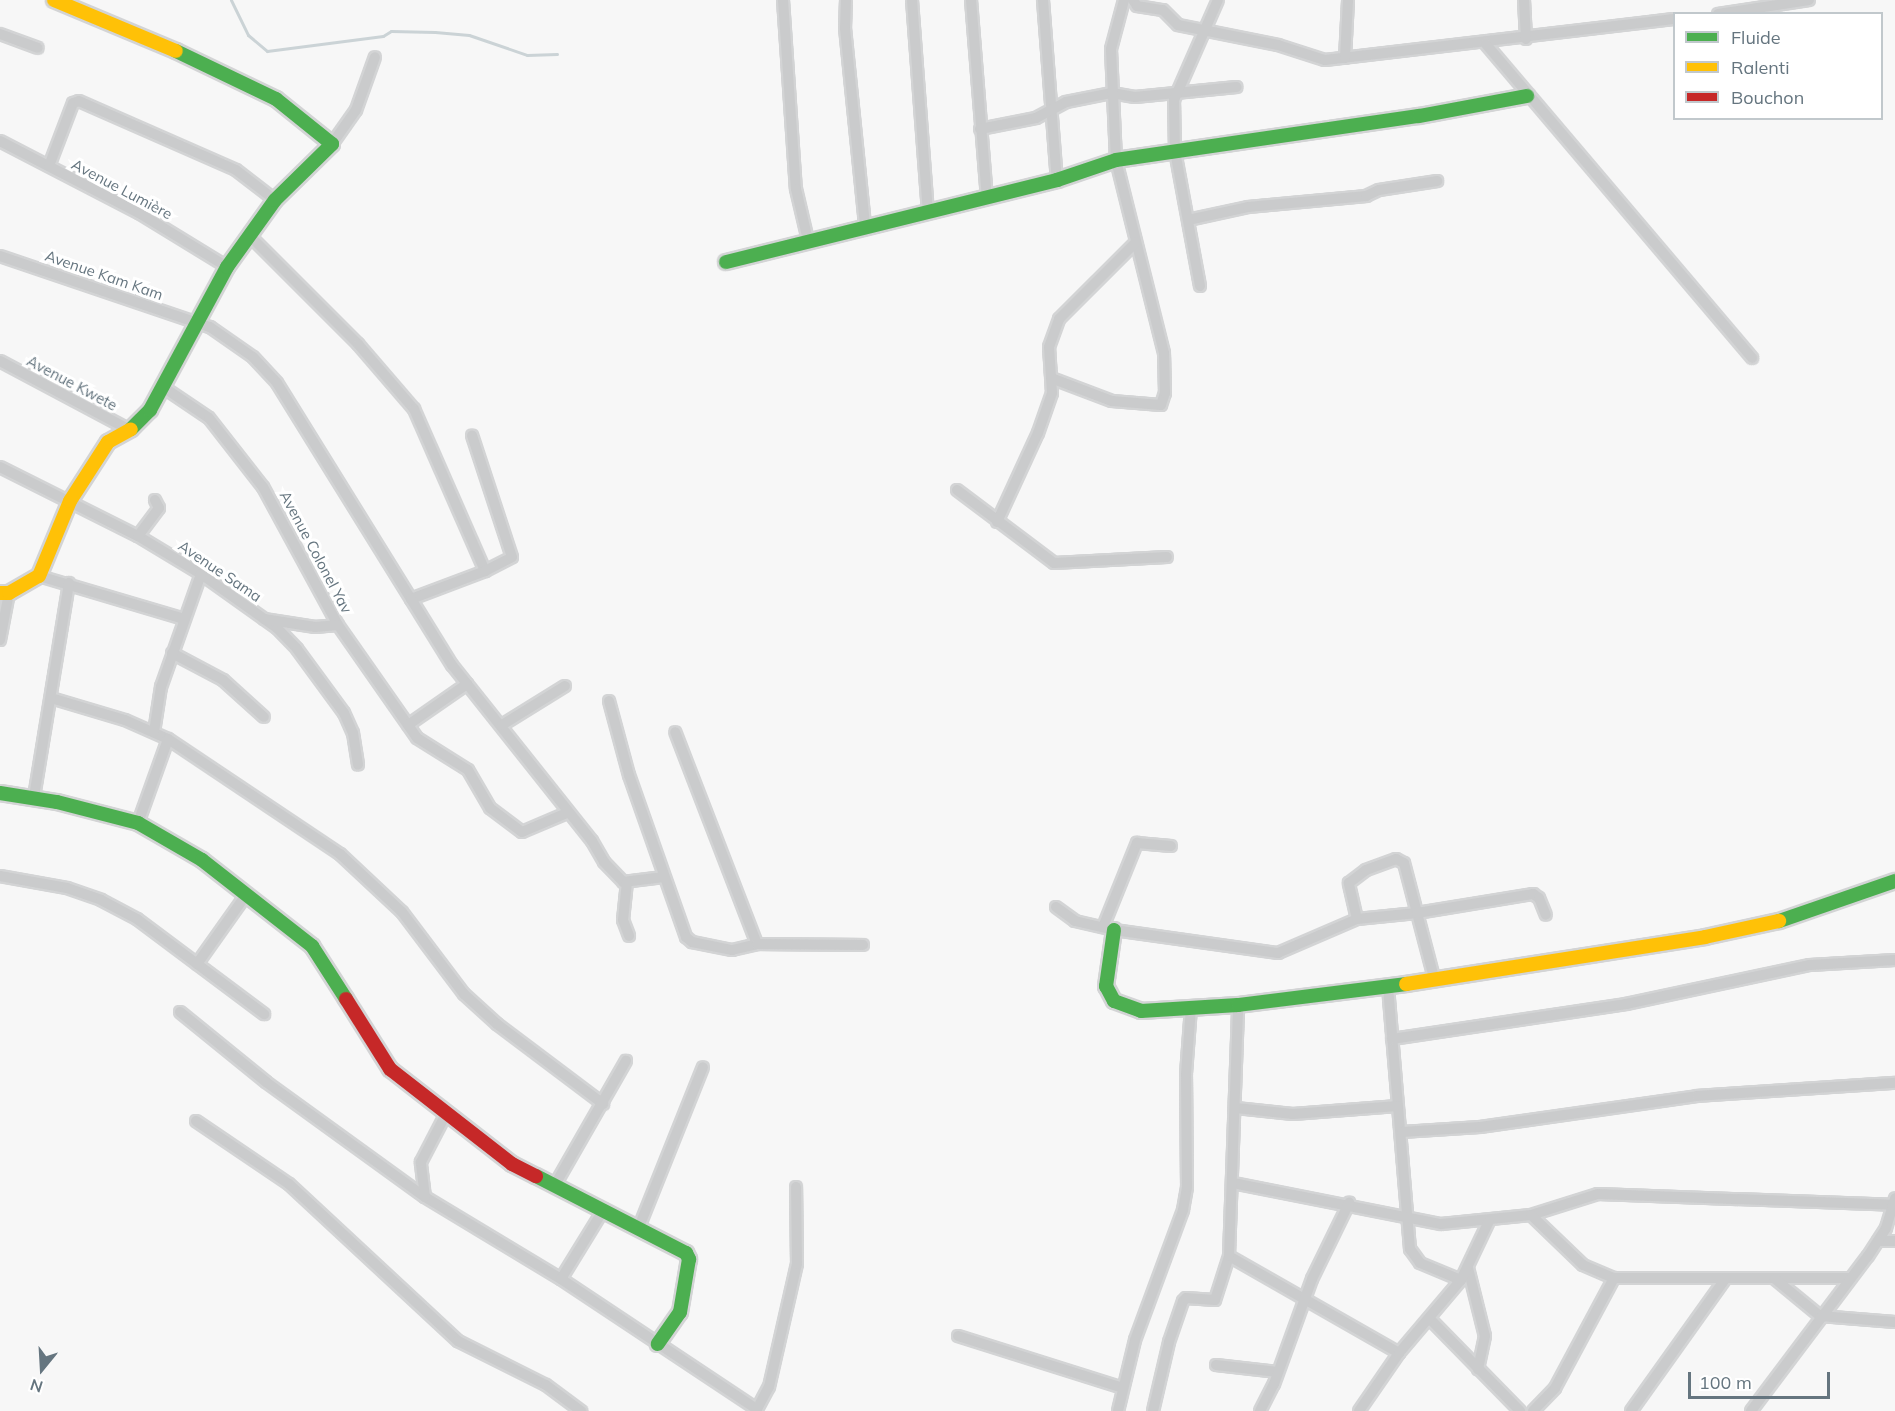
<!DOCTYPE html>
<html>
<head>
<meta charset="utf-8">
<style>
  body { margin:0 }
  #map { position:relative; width:1895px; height:1411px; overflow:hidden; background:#f7f7f7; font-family:Mulish,sans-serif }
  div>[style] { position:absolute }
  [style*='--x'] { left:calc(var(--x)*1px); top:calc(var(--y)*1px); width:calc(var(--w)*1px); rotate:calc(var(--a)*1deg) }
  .stream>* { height:3px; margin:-1.5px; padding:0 1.5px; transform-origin:1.5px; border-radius:1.5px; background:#cbd3d6 }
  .roads { filter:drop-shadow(2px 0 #d3d4d5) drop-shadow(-2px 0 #d3d4d5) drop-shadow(0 2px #d3d4d5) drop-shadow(0 -2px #d3d4d5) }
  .street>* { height:10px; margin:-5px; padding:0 5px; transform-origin:5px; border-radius:5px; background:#cacbcc }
  .fast>* { height:14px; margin:-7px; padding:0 7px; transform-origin:7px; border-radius:7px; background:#4caf50 }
  .slow>* { height:14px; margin:-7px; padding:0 7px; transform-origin:7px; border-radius:7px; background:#ffc107 }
  .jam>* { height:14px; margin:-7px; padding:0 7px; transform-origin:7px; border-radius:7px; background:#c62828 }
  span { translate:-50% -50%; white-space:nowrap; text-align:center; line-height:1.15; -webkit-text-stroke:6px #fff; paint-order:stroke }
  .street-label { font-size:15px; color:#65757f }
  .legend { position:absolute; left:1673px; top:12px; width:210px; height:108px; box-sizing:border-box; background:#fff; border:2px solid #c1c8cc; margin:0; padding:8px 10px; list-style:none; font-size:18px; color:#65757f }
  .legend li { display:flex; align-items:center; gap:12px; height:30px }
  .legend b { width:30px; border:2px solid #c1c8cc }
  .north { position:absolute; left:12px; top:1339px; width:60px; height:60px; -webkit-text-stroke:4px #fff; paint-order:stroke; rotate:198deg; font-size:16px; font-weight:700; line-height:24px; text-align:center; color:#65757f }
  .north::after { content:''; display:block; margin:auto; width:21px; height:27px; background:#65757f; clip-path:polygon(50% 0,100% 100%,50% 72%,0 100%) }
  .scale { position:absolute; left:1688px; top:1372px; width:142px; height:27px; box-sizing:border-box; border:3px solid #65757f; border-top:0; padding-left:8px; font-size:18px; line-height:21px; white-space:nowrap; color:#65757f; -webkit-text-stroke:4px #fff; paint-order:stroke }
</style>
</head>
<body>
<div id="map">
  <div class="stream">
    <div style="--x:231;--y:0;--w:39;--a:64"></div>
    <div style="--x:248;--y:35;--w:25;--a:40"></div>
    <div style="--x:267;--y:51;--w:117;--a:-7.4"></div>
    <div style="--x:383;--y:36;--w:9;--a:-32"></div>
    <div style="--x:391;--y:31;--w:44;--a:1.3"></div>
    <div style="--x:435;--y:32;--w:34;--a:5"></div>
    <div style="--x:469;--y:35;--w:61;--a:19"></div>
    <div style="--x:527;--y:55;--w:30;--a:-2"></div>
  </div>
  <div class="roads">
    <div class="street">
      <div style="--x:783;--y:0;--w:189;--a:86.1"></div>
      <div style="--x:796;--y:189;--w:52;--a:76.8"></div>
      <div style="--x:846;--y:0;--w:28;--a:92"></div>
      <div style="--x:845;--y:28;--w:199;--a:84.2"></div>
      <div style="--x:912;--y:0;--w:212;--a:85.7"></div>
      <div style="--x:971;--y:0;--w:199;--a:85.4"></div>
      <div style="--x:1043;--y:0;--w:181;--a:85.6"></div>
      <div style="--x:1133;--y:0;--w:7;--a:56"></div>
      <div style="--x:1137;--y:6;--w:26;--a:9"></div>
      <div style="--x:1163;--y:10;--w:21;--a:45"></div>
      <div style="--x:1178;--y:25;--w:102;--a:11.3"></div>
      <div style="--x:1278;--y:45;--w:49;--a:17.7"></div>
      <div style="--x:1325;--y:60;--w:351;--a:-6.7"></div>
      <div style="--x:1524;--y:0;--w:39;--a:87"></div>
      <div style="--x:1718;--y:14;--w:92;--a:-8.7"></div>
      <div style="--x:0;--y:34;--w:40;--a:20.2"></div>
      <div style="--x:1485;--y:43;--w:413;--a:49.7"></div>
      <div style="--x:1345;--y:58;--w:58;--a:-87"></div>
      <div style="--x:980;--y:129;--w:57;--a:-11.1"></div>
      <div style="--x:1036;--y:118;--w:34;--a:-28"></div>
      <div style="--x:1066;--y:102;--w:47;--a:-11.1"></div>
      <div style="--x:1112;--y:93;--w:23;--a:10"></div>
      <div style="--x:1135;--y:97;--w:102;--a:-5.6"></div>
      <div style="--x:0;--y:141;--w:157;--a:27.4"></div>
      <div style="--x:139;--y:213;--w:103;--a:31.5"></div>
      <div style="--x:332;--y:144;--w:42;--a:-54.8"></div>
      <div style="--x:356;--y:110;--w:56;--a:-70.3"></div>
      <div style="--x:49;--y:166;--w:67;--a:-69.1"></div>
      <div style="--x:73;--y:103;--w:6;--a:-18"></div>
      <div style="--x:79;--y:101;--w:171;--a:23.7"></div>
      <div style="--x:236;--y:170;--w:49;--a:37.6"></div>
      <div style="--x:1188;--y:220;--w:61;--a:-12.2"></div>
      <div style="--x:1248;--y:207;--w:119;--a:-5.3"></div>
      <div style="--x:1366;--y:196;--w:14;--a:-25"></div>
      <div style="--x:1379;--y:190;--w:59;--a:-8.8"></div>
      <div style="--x:250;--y:236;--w:153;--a:45"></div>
      <div style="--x:358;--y:344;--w:86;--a:49.3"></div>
      <div style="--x:414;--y:409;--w:177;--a:66.3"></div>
      <div style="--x:0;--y:256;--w:222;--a:18.7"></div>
      <div style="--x:210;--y:327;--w:52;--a:34.9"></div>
      <div style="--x:253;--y:357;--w:35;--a:47"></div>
      <div style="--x:277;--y:383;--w:254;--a:58.2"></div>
      <div style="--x:411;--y:599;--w:79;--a:-20.7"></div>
      <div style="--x:485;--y:571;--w:30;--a:-27"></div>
      <div style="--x:512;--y:557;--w:128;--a:-108.2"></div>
      <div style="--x:1200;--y:286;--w:137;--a:-100.5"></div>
      <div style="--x:1175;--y:151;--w:51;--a:-91.1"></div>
      <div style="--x:1174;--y:100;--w:109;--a:-66.3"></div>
      <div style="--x:0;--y:361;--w:147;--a:28"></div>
      <div style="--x:1051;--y:378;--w:65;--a:20.7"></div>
      <div style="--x:1112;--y:401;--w:49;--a:4.7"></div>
      <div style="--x:1161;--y:405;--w:13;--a:-72"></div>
      <div style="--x:1165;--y:393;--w:40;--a:-91.4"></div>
      <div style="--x:1164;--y:353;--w:199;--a:-104"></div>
      <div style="--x:1116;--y:160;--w:111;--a:-92.6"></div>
      <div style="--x:1111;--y:49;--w:51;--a:-75.1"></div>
      <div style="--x:163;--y:387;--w:55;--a:34"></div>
      <div style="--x:209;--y:418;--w:88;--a:52"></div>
      <div style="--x:263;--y:487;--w:157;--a:61.5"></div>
      <div style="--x:338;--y:625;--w:138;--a:55"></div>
      <div style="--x:417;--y:738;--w:60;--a:32.1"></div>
      <div style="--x:468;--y:770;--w:44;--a:59.9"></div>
      <div style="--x:490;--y:808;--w:40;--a:37"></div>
      <div style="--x:522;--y:832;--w:49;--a:-22.9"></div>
      <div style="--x:0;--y:467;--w:154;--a:26.6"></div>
      <div style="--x:138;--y:536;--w:74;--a:31.1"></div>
      <div style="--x:201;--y:574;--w:93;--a:35.4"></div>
      <div style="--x:277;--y:628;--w:29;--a:46"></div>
      <div style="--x:297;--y:649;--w:79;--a:53.7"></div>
      <div style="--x:344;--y:713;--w:22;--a:66"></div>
      <div style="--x:353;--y:733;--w:32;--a:81"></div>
      <div style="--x:957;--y:490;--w:121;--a:37"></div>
      <div style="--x:1054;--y:563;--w:113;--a:-3"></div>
      <div style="--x:997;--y:522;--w:98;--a:-65.3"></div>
      <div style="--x:1038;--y:433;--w:42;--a:-70.7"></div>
      <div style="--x:1052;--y:393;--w:46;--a:-93.7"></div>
      <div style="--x:1049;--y:347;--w:30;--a:-70"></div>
      <div style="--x:1059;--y:319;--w:109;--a:-45"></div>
      <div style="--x:138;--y:536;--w:35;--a:-53"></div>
      <div style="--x:159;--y:508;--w:9;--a:-117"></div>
      <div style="--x:39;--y:576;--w:151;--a:16.5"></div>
      <div style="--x:411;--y:599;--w:78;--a:58.2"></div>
      <div style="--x:452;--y:665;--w:225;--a:51.5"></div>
      <div style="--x:592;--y:841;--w:24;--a:60"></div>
      <div style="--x:604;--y:862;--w:28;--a:46"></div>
      <div style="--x:623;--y:882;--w:41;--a:-7"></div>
      <div style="--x:264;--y:619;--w:52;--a:8.9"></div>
      <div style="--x:315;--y:627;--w:23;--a:-5"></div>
      <div style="--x:0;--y:640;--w:48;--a:-79.2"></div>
      <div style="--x:172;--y:653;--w:58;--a:27.9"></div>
      <div style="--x:223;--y:680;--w:55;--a:42.1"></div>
      <div style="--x:51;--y:698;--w:77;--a:16.6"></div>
      <div style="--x:125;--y:720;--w:47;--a:23.8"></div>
      <div style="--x:168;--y:739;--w:207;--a:33.8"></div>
      <div style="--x:340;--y:854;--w:85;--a:43.1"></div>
      <div style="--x:402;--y:912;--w:103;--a:52.9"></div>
      <div style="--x:464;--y:994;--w:45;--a:42.3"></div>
      <div style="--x:497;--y:1024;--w:133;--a:37"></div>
      <div style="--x:609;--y:701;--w:77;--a:74.9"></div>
      <div style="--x:629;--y:775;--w:172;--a:70.6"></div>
      <div style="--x:686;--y:937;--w:8;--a:40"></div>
      <div style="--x:692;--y:942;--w:41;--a:11.3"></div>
      <div style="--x:732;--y:950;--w:26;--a:-13"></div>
      <div style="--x:757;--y:944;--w:227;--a:-111.1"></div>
      <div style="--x:408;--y:725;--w:72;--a:-34.8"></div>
      <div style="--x:502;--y:725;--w:74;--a:-31.8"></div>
      <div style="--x:154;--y:732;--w:46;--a:-81.2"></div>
      <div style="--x:161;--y:687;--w:120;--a:-70.5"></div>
      <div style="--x:34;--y:797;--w:217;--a:-80.7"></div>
      <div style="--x:138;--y:823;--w:89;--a:-70.3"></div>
      <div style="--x:0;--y:876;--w:68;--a:10.2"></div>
      <div style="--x:67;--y:888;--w:36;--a:19"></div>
      <div style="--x:101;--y:900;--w:41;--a:27.8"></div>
      <div style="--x:137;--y:919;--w:159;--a:36.8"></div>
      <div style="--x:627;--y:882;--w:38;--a:96"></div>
      <div style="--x:623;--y:920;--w:17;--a:69"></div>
      <div style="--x:1056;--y:907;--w:24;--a:36"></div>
      <div style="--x:1075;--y:921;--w:40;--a:13"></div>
      <div style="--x:1114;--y:930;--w:166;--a:8"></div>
      <div style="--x:1278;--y:953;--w:86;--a:-23.3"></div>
      <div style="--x:1357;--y:919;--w:60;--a:-5.7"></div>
      <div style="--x:1417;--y:913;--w:67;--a:75.3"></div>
      <div style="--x:1357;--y:919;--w:37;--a:-103"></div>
      <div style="--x:1349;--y:883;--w:21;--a:-37"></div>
      <div style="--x:1366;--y:870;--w:32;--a:-20"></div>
      <div style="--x:1396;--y:859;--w:9;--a:27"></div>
      <div style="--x:1404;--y:863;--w:52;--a:75.4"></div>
      <div style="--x:1417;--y:913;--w:118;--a:-9.3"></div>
      <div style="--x:1533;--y:894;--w:7;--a:34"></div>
      <div style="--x:1539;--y:898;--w:18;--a:68"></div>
      <div style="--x:1103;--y:927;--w:91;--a:-68"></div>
      <div style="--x:1137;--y:843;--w:34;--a:5"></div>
      <div style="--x:757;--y:944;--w:106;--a:0.5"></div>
      <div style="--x:197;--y:964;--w:85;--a:-54.6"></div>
      <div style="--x:1388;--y:987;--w:263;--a:85.2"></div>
      <div style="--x:1410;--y:1249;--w:17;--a:54"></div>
      <div style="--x:1420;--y:1263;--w:44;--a:22.5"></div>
      <div style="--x:180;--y:1012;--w:111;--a:39.1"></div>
      <div style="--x:266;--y:1082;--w:196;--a:35.9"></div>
      <div style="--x:425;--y:1197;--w:159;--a:31.1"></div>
      <div style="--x:1392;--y:1039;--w:237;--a:-8.5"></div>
      <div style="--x:1626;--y:1004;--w:188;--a:-12"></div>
      <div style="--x:1810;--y:965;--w:85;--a:-3.4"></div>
      <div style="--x:1236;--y:1108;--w:57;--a:6"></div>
      <div style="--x:1293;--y:1114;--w:105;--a:-4.4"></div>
      <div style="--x:196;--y:1121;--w:112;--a:34.1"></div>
      <div style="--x:289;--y:1184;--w:231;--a:42.9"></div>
      <div style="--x:458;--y:1341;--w:98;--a:26.6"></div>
      <div style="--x:546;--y:1385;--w:44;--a:36.6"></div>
      <div style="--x:1402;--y:1132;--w:78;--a:-3.7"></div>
      <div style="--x:1480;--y:1127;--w:219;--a:-8.1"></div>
      <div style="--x:1697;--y:1096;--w:198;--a:-3.8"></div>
      <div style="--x:556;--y:1183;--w:141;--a:-60.2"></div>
      <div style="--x:1233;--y:1183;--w:212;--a:11.2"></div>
      <div style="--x:1441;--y:1224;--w:90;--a:-5.7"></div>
      <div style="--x:1531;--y:1215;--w:70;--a:-17.4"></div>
      <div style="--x:1598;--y:1194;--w:295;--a:2.1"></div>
      <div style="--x:425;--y:1197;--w:35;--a:-97"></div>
      <div style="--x:421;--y:1162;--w:54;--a:-62.5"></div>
      <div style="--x:604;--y:1209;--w:82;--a:121.6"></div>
      <div style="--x:561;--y:1279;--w:235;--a:33.6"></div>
      <div style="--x:1531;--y:1215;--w:72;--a:43.9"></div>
      <div style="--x:1583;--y:1265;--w:34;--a:23"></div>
      <div style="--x:1614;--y:1278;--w:236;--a:0"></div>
      <div style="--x:639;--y:1227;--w:172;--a:-68.2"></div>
      <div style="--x:1878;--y:1241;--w:17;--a:0"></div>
      <div style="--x:1229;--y:1256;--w:196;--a:29.7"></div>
      <div style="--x:1468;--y:1268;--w:70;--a:76"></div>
      <div style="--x:1485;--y:1336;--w:34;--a:102"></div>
      <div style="--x:1775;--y:1279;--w:58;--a:39.4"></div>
      <div style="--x:1820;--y:1316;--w:75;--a:4.6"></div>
      <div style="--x:1430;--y:1319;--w:129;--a:45.6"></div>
      <div style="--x:958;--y:1336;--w:173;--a:17.5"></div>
      <div style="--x:1216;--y:1365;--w:62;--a:6.4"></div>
      <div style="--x:756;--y:1411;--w:27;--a:-62"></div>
      <div style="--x:769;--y:1387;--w:126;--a:-77.2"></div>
      <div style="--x:797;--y:1264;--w:77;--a:-90.7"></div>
      <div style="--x:1118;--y:1411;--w:73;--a:-76.5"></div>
      <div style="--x:1135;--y:1340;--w:139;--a:-69.7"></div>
      <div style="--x:1183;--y:1210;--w:23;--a:-80"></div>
      <div style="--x:1187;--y:1187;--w:113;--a:-90.5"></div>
      <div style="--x:1186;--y:1074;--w:67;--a:-85.7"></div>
      <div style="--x:1153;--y:1411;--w:71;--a:-76.9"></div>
      <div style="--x:1169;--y:1342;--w:43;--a:-71.1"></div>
      <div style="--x:1183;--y:1301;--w:4;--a:-45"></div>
      <div style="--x:1186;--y:1298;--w:29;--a:4"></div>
      <div style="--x:1215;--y:1300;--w:46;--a:-72.3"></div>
      <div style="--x:1229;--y:1256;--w:251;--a:-87.9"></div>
      <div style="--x:1260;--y:1411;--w:30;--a:-63"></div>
      <div style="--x:1274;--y:1384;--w:112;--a:-70.1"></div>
      <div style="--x:1312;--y:1279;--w:85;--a:-64"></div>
      <div style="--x:1359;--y:1411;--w:70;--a:-55.4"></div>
      <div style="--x:1399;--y:1353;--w:96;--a:-49.7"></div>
      <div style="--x:1461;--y:1280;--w:65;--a:-64.6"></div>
      <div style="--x:1533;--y:1411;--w:32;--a:-46"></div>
      <div style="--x:1555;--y:1388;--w:125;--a:-61.8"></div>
      <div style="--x:1631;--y:1411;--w:163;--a:-54.5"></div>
      <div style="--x:1751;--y:1411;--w:194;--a:-53"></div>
      <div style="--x:1868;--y:1256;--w:33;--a:-57"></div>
      <div style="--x:1886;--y:1228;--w:31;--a:-73"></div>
    </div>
    <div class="fast">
      <div style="--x:726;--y:262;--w:341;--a:-13.9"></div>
      <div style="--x:1057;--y:180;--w:62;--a:-18.7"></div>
      <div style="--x:1116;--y:160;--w:306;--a:-8.3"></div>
      <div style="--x:1419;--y:116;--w:110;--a:-10.5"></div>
      <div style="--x:131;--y:429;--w:27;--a:-45"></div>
      <div style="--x:150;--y:410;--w:162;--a:-61.7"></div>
      <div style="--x:227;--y:267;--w:82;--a:-54.4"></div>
      <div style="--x:275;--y:200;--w:80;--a:-44.5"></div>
      <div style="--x:332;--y:144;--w:72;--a:-141.2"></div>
      <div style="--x:276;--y:99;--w:111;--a:-154.4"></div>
      <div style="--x:0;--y:793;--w:58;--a:9"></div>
      <div style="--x:57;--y:802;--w:84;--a:14.5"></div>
      <div style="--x:138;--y:823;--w:74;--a:30"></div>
      <div style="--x:202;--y:860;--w:140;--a:38"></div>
      <div style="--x:312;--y:946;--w:63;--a:57.3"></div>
      <div style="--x:1779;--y:921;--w:123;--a:-19"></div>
      <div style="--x:1114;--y:930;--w:57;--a:98.1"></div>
      <div style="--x:1106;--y:986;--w:17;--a:62"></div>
      <div style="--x:1114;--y:1001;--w:29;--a:20"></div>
      <div style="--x:1141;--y:1011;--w:97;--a:-3.5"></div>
      <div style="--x:1238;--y:1005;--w:169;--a:-7.1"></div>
      <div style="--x:536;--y:1176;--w:169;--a:27.2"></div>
      <div style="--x:686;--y:1253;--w:7;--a:63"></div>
      <div style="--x:689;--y:1259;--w:54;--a:99.6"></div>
      <div style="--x:680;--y:1312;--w:39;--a:125"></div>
    </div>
    <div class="slow">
      <div style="--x:54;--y:0;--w:132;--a:22.7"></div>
      <div style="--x:0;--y:593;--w:9;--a:0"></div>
      <div style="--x:9;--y:593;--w:34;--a:-30"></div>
      <div style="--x:39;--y:576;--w:81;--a:-67.5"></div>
      <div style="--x:70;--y:501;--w:70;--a:-57.2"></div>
      <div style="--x:108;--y:442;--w:26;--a:-29"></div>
      <div style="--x:1406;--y:984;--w:303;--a:-8.9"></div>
      <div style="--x:1705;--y:937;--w:76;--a:-12.2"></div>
    </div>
    <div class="jam">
      <div style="--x:346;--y:999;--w:83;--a:57.8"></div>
      <div style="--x:390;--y:1069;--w:155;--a:37.9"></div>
      <div style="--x:512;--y:1164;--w:27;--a:27"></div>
    </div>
  </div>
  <div class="street-label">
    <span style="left:122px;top:189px;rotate:28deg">Avenue Lumière</span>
    <span style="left:104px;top:275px;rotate:19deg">Avenue Kam Kam</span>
    <span style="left:72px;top:383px;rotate:28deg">Avenue Kwete</span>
    <span style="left:316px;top:552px;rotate:62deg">Avenue Colonel Yav</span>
    <span style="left:220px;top:571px;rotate:34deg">Avenue Sama</span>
  </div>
  <ul class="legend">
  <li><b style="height:8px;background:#4caf50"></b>Fluide</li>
  <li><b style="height:8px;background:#ffc107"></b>Ralenti</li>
  <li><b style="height:8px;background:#c62828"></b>Bouchon</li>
  </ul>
  <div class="north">N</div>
  <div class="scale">100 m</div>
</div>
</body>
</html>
